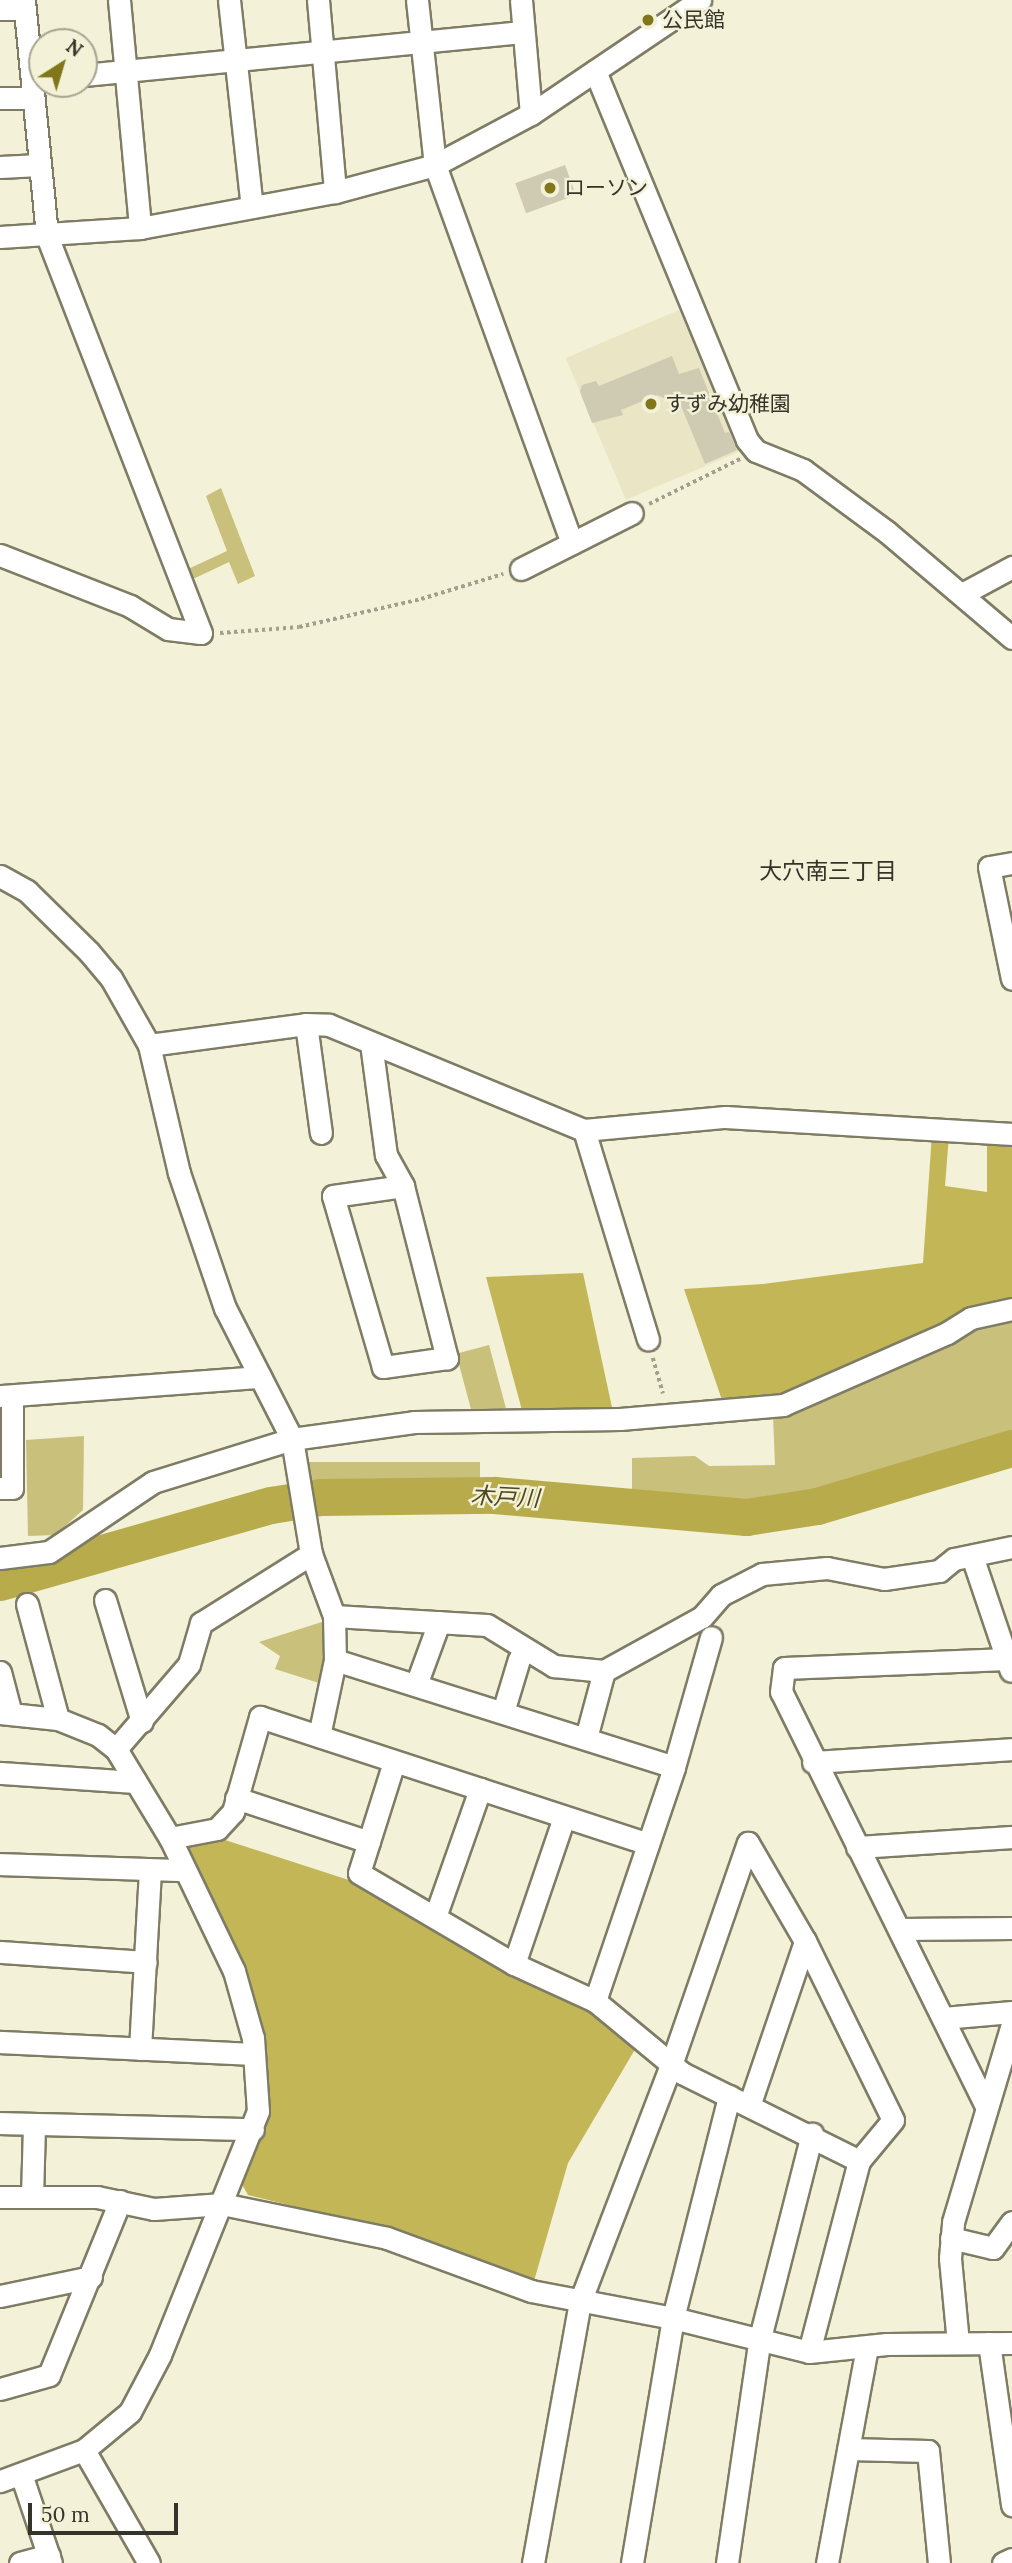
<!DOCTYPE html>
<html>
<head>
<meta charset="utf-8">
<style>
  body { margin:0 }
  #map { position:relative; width:1012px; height:2563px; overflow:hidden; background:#f3f1d7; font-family:Lora,"Noto Sans JP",serif }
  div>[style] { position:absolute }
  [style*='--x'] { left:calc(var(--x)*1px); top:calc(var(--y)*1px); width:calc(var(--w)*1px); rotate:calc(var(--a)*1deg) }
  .built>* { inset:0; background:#eae6c5; transform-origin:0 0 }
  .green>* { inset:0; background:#c9c07c; transform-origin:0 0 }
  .forest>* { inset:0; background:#c2b656 }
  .river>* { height:37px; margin:-18.5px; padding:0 18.5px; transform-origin:18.5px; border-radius:18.5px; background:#b8ab4b }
  .building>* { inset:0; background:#cecbb2; transform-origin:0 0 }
  .path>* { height:3.5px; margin-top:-1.75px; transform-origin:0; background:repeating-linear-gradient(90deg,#a2a08d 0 3.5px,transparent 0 7px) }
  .roads { filter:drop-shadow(2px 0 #7f7c65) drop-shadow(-2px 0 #7f7c65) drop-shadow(0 2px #7f7c65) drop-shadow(0 -2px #7f7c65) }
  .minor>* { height:21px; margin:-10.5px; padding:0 10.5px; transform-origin:10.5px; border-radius:10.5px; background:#fff }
  .dots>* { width:19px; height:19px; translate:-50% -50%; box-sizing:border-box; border:4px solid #f3f1d7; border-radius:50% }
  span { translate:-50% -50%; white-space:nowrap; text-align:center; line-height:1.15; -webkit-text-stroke:5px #f3f1d7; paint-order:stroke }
  .poi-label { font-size:21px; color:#35342a }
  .left { translate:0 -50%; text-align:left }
  .neighbourhood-label { font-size:23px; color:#35342a }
  .water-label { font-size:23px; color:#4c471e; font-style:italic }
  .north { position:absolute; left:28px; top:28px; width:70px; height:70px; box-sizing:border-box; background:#f3f1d7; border:2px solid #a7a592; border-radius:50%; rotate:37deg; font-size:19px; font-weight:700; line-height:28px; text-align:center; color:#35342a }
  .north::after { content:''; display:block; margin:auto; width:24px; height:32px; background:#81761a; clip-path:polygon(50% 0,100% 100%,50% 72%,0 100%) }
  .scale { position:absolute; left:28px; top:2503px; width:150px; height:32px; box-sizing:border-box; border:4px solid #35342a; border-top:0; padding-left:9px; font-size:21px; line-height:24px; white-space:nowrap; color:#35342a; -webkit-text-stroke:5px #f3f1d7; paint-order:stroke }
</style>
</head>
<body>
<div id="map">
  <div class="built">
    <div style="left:679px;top:310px;width:154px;height:123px;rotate:67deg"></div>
  </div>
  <div class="green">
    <div style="clip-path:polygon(221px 488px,255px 576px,238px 584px,229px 562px,191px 580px,186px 570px,227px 551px,206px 496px)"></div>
    <div style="clip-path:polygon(1012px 1316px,1012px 1440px,829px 1491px,742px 1506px,632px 1493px,632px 1458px,695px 1456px,709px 1466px,775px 1465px,773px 1416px,974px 1323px)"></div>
    <div style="left:489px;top:1345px;width:65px;height:34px;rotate:75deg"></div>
    <div style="clip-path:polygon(84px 1436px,83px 1510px,55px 1535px,28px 1536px,26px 1440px)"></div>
    <div style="left:480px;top:1462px;width:28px;height:173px;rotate:90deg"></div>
    <div style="clip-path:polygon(325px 1621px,325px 1663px,319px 1683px,275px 1669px,280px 1656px,259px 1642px)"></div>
  </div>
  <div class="forest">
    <div style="clip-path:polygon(932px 1134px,949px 1135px,945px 1186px,987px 1192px,987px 1138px,1012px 1140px,1012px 1304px,784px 1393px,723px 1403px,684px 1289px,763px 1284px,923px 1263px)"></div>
    <div style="clip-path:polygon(583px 1273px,613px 1412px,523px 1414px,486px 1277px)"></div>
    <div style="clip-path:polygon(222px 1839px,358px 1883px,592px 2007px,637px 2046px,568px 2163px,534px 2281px,390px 2230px,248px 2195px,239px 2179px,267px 2107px,186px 1854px,191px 1845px)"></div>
  </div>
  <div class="river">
    <div style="--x:0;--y:1582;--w:282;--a:-15.9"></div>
    <div style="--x:271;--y:1505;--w:50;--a:-9.3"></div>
    <div style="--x:320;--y:1497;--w:174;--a:-0.7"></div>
    <div style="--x:494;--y:1495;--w:253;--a:5"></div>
    <div style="--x:746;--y:1517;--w:72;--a:-8.8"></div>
    <div style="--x:817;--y:1506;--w:203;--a:-16.6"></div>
  </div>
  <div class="building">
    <div style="left:565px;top:165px;width:32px;height:53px;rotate:70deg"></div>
    <div style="clip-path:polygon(672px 356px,679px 374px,699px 368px,725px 433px,729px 432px,737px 450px,705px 464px,681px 406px,657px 395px,621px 410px,623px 415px,592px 423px,580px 392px,582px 385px,596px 381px,599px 386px)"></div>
  </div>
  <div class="path">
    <div style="--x:649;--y:504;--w:102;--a:-26.3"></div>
    <div style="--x:220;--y:633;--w:79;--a:-4.3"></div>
    <div style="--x:299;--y:627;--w:125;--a:-12.9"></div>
    <div style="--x:421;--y:599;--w:86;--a:-17"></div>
    <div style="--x:653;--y:1358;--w:37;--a:74"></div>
  </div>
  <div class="roads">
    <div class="minor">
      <div style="--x:119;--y:0;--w:229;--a:84.7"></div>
      <div style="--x:229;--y:0;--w:208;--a:83.7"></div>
      <div style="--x:318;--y:0;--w:193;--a:84.9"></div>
      <div style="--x:417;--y:0;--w:166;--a:83.8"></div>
      <div style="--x:435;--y:165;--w:402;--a:70.1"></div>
      <div style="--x:521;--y:0;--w:114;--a:85"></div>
      <div style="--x:0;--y:9;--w:25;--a:0"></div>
      <div style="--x:595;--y:71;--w:399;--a:67.6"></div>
      <div style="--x:747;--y:440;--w:14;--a:51"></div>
      <div style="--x:756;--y:451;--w:51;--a:22"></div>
      <div style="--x:803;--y:470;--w:104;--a:36.4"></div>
      <div style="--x:887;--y:532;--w:164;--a:40.3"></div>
      <div style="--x:84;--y:75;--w:440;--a:-5.6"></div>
      <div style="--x:0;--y:98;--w:32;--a:0"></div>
      <div style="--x:0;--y:167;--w:39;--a:-3"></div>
      <div style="--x:0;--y:237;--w:140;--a:-3.7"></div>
      <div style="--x:140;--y:228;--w:198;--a:-10.5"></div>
      <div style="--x:335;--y:192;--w:104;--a:-15.1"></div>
      <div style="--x:435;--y:165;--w:109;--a:-28"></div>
      <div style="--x:531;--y:114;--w:204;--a:-34"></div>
      <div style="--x:0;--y:555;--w:140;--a:21.4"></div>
      <div style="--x:130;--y:606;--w:44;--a:31.2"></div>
      <div style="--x:168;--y:629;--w:33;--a:7"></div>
      <div style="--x:201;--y:633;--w:427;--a:-111.2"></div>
      <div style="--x:47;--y:235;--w:236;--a:-95.6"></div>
      <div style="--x:521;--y:569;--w:124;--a:-26.8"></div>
      <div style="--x:962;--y:594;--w:57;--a:-28.4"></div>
      <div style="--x:1012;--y:863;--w:23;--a:170"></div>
      <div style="--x:989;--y:867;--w:114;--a:78.4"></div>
      <div style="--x:0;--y:876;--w:31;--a:29"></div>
      <div style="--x:27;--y:891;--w:87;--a:44.5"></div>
      <div style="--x:89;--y:952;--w:34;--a:50"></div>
      <div style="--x:111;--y:978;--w:77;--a:60.4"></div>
      <div style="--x:149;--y:1045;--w:131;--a:76.8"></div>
      <div style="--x:179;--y:1173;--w:143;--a:71.2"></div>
      <div style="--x:225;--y:1308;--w:147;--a:62.9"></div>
      <div style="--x:292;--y:1439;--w:117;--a:80.6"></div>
      <div style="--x:311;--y:1554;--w:66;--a:69.6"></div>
      <div style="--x:334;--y:1616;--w:44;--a:88.7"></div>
      <div style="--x:335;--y:1660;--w:78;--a:101.9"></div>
      <div style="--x:306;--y:1024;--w:110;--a:82.2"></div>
      <div style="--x:371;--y:1043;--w:113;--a:82.4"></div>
      <div style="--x:386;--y:1155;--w:35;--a:61"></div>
      <div style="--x:403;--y:1186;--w:178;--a:75.7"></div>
      <div style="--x:447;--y:1358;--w:65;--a:172"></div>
      <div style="--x:383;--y:1367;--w:178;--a:-106.3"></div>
      <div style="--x:333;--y:1196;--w:71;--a:-8.1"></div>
      <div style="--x:149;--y:1045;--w:158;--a:-7.6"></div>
      <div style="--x:306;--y:1024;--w:23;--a:2"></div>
      <div style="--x:329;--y:1025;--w:276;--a:22.4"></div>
      <div style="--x:584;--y:1130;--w:142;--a:-5.3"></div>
      <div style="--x:725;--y:1117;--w:288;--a:3.4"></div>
      <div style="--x:584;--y:1130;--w:219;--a:73"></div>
      <div style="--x:0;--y:1396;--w:261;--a:-4.2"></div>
      <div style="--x:0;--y:1488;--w:12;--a:0"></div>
      <div style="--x:12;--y:1488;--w:92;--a:-90"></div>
      <div style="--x:972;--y:1556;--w:121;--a:71.3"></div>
      <div style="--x:0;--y:1558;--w:49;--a:-7"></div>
      <div style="--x:49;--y:1552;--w:125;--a:-33.9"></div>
      <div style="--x:153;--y:1482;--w:145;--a:-17.2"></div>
      <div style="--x:292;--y:1439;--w:123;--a:-7.9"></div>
      <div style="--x:414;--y:1422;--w:206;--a:-0.8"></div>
      <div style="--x:620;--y:1419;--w:164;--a:-4.9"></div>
      <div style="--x:783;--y:1405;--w:179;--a:-23.7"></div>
      <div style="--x:947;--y:1333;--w:28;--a:-32"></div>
      <div style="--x:971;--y:1318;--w:42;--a:-12.4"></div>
      <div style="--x:105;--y:1600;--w:127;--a:73.1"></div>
      <div style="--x:27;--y:1604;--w:119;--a:74.9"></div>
      <div style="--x:334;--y:1616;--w:153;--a:3.4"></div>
      <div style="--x:487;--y:1625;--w:79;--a:31.5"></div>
      <div style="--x:554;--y:1666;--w:50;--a:5.7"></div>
      <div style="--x:604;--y:1671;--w:112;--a:-28.9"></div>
      <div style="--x:702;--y:1617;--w:29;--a:-49"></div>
      <div style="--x:721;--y:1595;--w:46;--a:-27.1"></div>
      <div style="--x:762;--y:1574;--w:65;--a:-5.3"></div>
      <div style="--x:827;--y:1568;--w:58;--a:10.9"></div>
      <div style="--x:884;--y:1579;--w:56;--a:-8.3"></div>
      <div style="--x:939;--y:1571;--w:19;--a:-39"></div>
      <div style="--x:954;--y:1559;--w:59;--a:-11.7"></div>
      <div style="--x:335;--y:1660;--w:355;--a:17.5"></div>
      <div style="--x:0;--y:1672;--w:43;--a:75.3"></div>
      <div style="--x:416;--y:1685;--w:67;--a:-69.9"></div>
      <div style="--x:503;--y:1712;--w:55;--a:-73.2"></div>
      <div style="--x:0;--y:1713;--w:58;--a:5.9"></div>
      <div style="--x:58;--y:1719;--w:43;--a:21.8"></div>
      <div style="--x:98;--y:1735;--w:23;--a:38"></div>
      <div style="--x:116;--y:1749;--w:104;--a:58.8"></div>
      <div style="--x:170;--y:1838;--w:148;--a:64.3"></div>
      <div style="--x:234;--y:1971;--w:70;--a:74.2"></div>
      <div style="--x:253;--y:2038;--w:73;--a:86.1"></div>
      <div style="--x:258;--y:2111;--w:263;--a:111.9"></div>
      <div style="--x:160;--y:2355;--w:64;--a:117.8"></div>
      <div style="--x:130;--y:2412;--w:60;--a:140.4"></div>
      <div style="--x:84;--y:2450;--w:90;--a:159.7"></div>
      <div style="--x:586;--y:1738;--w:69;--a:-75"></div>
      <div style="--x:116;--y:1749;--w:112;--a:-49.3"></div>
      <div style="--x:189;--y:1664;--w:43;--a:-73.7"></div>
      <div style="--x:201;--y:1623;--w:130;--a:-32.1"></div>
      <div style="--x:394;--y:1762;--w:116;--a:107.5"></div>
      <div style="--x:359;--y:1873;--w:180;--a:30.4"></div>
      <div style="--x:514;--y:1964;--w:89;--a:24.6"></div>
      <div style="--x:595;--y:2001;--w:113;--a:39.6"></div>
      <div style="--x:682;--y:2073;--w:198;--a:26.4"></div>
      <div style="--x:813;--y:1762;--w:199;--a:-3.7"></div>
      <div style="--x:0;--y:1773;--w:136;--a:3.8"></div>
      <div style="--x:236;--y:1798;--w:140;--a:18.3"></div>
      <div style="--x:170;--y:1838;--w:48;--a:-10.8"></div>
      <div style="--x:217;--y:1829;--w:23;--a:-47"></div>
      <div style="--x:233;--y:1812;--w:99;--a:-74.1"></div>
      <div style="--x:260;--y:1717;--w:408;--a:18.1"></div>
      <div style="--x:857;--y:1847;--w:155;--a:-3.7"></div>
      <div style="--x:0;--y:1864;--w:182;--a:1.9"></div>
      <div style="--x:435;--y:1917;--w:136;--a:-70.6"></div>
      <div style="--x:900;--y:1929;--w:112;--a:-0.5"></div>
      <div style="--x:0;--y:1952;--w:146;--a:3.9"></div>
      <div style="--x:514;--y:1964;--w:155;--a:-71.2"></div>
      <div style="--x:595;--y:2001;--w:247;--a:-71.3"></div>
      <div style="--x:674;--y:1767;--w:135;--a:-74.1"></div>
      <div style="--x:943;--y:2018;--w:69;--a:-5"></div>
      <div style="--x:0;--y:2042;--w:254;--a:2.7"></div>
      <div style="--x:140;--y:2049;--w:178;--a:-86.8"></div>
      <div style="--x:750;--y:2103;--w:171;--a:-71.2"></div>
      <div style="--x:986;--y:2106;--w:462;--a:-116.3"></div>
      <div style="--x:781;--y:1692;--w:24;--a:-83"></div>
      <div style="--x:784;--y:1668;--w:223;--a:-2.3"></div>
      <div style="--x:0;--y:2123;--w:253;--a:1.4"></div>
      <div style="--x:0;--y:2197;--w:97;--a:0"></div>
      <div style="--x:97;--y:2197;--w:58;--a:11.9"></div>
      <div style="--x:154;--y:2209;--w:68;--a:-4.2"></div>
      <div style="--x:222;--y:2204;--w:168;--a:11.6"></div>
      <div style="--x:387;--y:2238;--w:153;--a:20.2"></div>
      <div style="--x:531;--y:2291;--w:145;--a:10.8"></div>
      <div style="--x:673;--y:2318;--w:140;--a:14"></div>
      <div style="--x:809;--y:2352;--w:78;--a:-5.9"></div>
      <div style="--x:887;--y:2344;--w:125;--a:-0.5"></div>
      <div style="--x:32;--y:2197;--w:73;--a:-88.4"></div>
      <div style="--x:951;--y:2238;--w:43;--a:13.4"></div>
      <div style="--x:993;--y:2248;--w:32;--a:-54"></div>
      <div style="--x:0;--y:2296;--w:93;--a:-11.8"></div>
      <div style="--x:958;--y:2343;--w:85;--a:-95.4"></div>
      <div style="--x:950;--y:2258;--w:36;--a:-85"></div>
      <div style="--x:953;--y:2222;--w:207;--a:-73.4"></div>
      <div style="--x:989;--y:2343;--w:164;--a:81.9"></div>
      <div style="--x:0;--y:2389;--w:51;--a:-15.9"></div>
      <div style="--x:49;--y:2375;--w:188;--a:-67.8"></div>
      <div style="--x:848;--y:2449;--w:80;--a:1.4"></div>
      <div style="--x:928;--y:2451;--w:113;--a:84.4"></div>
      <div style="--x:84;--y:2450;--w:130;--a:60.1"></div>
      <div style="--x:21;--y:2474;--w:94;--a:71.4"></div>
      <div style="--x:20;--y:2563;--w:30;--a:-15"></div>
      <div style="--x:533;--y:2563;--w:265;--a:-79.8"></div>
      <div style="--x:580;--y:2302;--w:257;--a:-69"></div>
      <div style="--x:672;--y:2062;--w:232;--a:-70.9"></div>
      <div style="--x:748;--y:1843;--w:113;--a:59.8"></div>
      <div style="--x:805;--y:1941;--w:199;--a:63.8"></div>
      <div style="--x:893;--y:2120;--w:53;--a:129.7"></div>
      <div style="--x:859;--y:2161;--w:197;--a:104.7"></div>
      <div style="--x:632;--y:2563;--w:248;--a:-80.5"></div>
      <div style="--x:673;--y:2318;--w:229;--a:-75.8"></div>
      <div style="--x:727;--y:2563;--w:227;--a:-81.7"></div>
      <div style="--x:760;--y:2338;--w:211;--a:-75.7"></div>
      <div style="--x:827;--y:2563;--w:220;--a:-79.5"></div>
      <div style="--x:1003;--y:2563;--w:10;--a:-24"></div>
    </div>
  </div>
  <div class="dots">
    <div style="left:648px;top:20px;background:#81761a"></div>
    <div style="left:550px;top:188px;background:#81761a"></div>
    <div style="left:651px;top:404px;background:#81761a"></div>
  </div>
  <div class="poi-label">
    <span class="left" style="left:662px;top:20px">公民館</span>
    <span class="left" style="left:564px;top:188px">ローソン</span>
    <span class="left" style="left:665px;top:404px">すずみ幼稚園</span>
  </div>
  <div class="neighbourhood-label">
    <span style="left:828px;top:871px">大穴南三丁目</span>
  </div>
  <div class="water-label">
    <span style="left:505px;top:1497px;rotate:3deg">木戸川</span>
  </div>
  <div class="north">N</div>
  <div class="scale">50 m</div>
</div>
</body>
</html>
